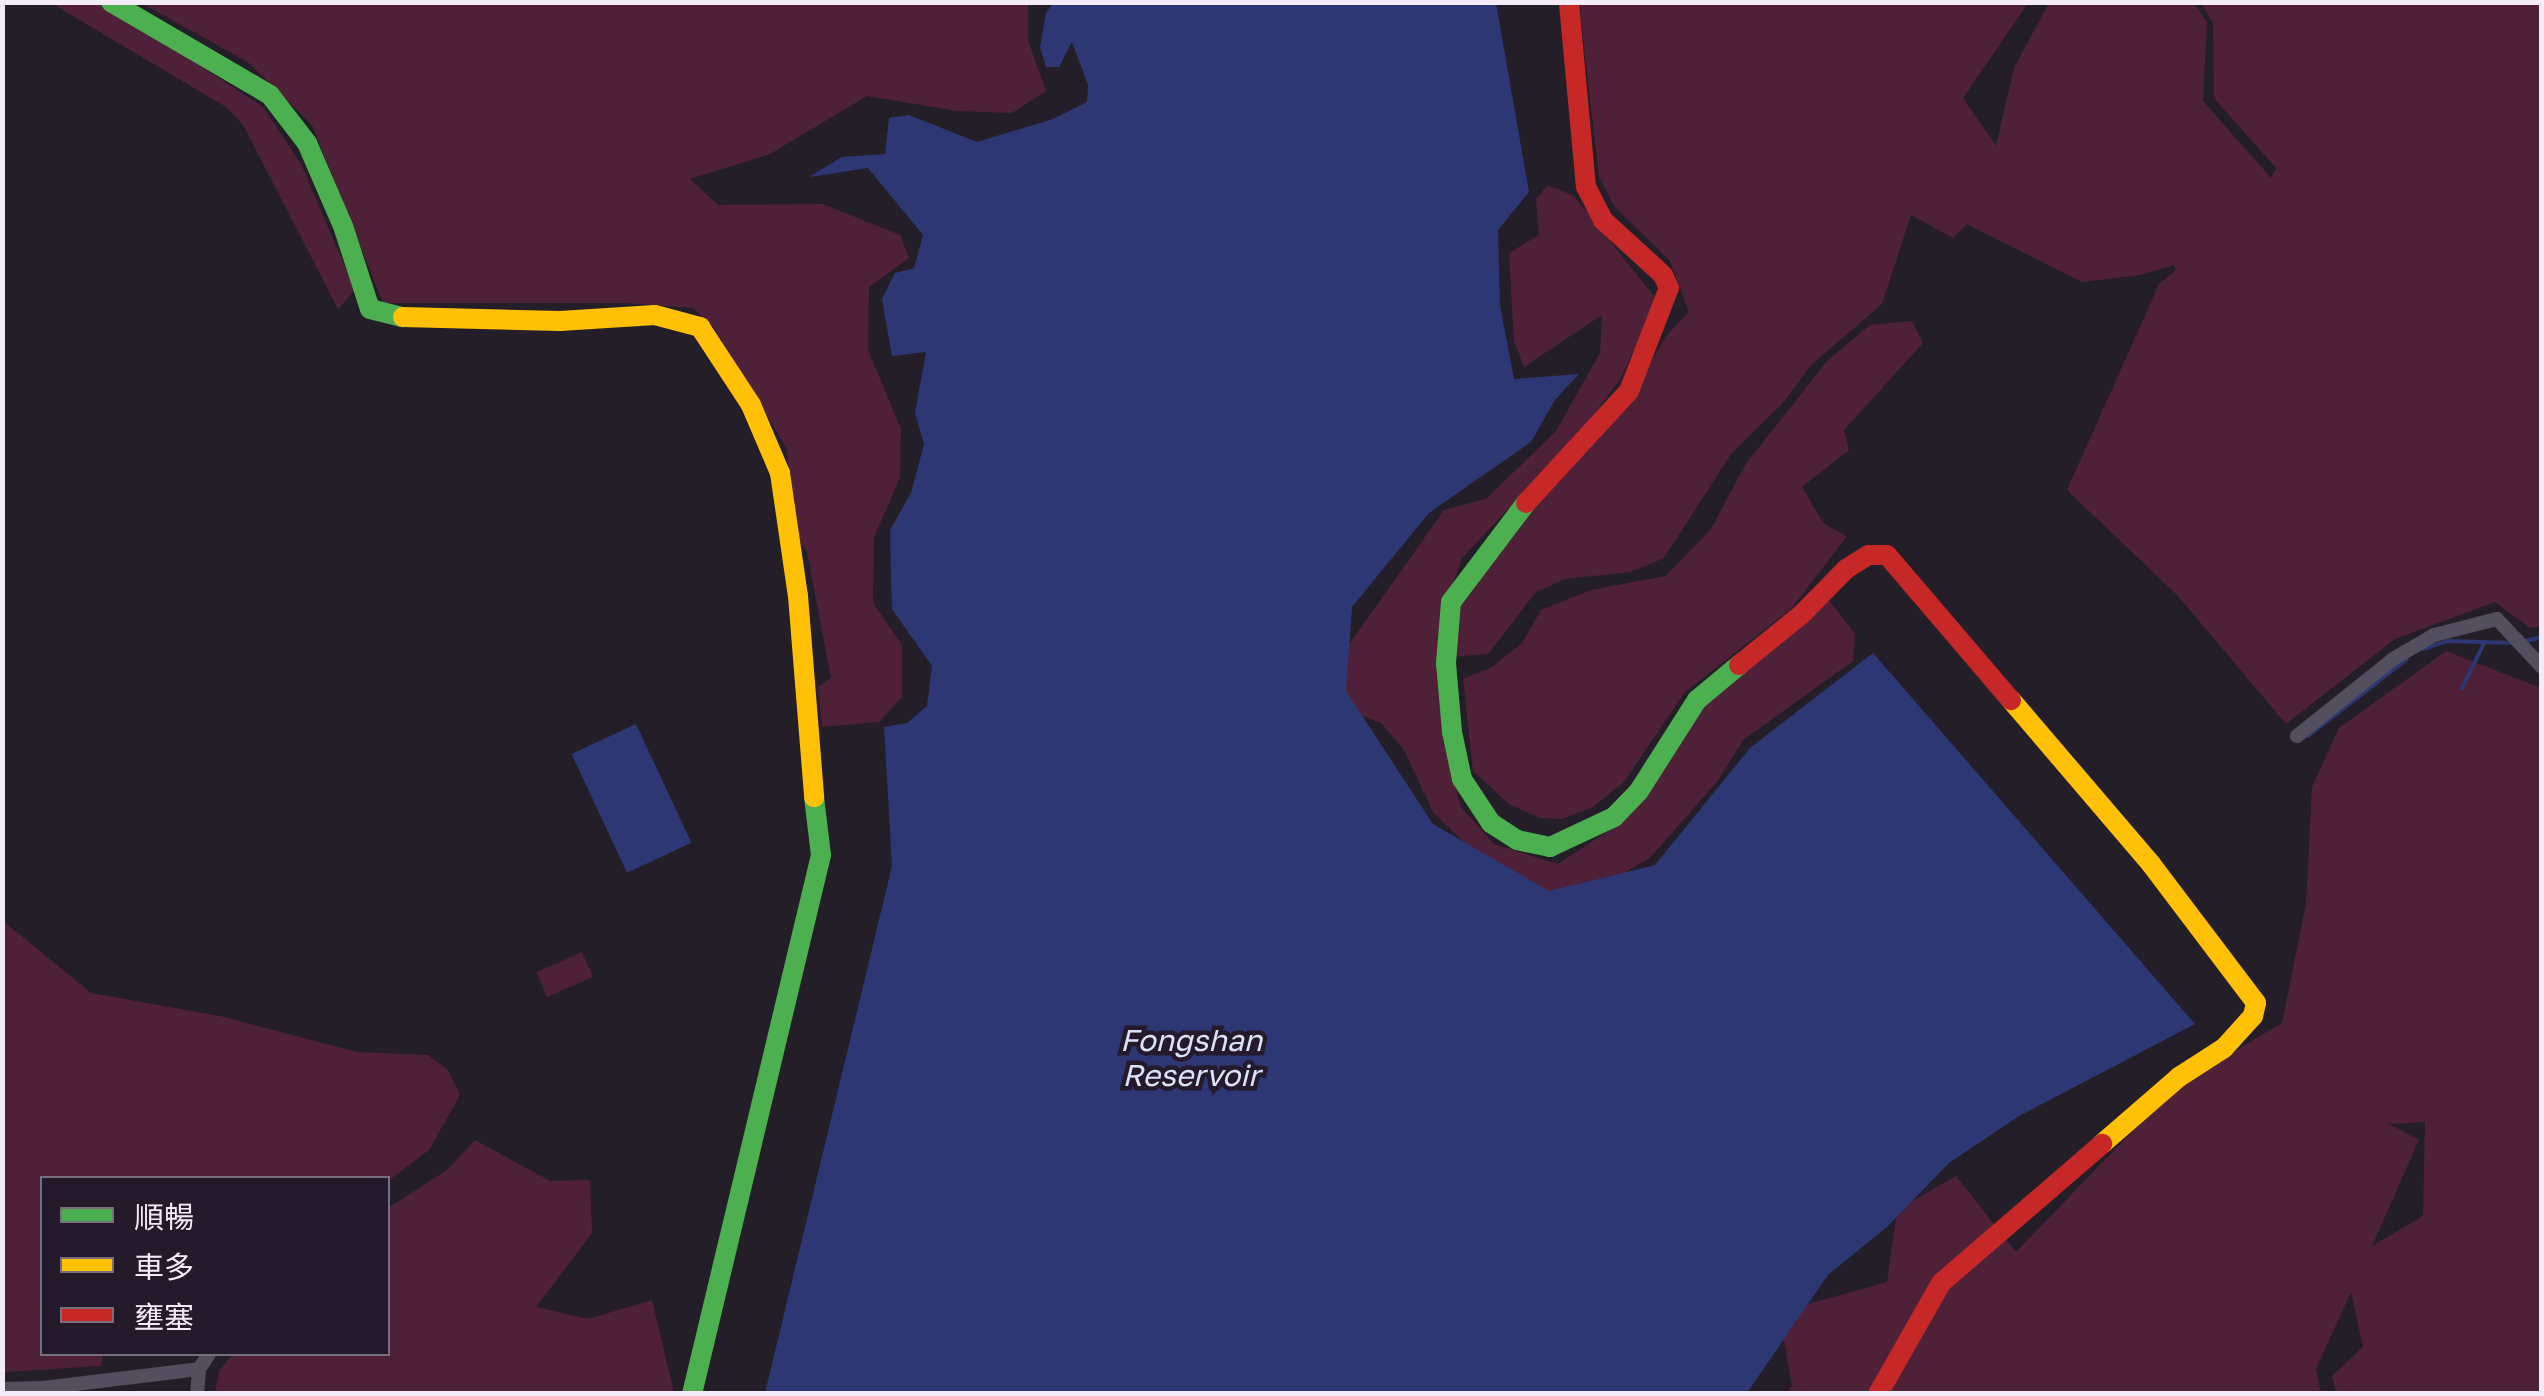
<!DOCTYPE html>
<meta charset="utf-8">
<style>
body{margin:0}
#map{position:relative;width:2544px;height:1396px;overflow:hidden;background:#241e28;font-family:"Golos Text","Noto Sans TC",sans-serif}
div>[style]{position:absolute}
.green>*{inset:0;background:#4e2138;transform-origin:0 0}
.water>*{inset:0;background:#2c3774;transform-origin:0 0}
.stream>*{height:4px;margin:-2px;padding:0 2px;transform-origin:2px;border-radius:2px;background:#2c3774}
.street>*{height:14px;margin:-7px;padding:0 7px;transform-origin:7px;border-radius:7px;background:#534f5e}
.fast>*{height:20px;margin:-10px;padding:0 10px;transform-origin:10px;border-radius:10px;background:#4caf50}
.slow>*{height:20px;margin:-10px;padding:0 10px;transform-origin:10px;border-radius:10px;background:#ffc107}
.jam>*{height:20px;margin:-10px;padding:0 10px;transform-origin:10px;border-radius:10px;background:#c62828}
span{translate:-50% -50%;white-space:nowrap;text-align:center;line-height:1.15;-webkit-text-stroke:9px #251a2c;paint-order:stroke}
.water-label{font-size:30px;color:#dce2f7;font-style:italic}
.frame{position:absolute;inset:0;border:5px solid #f3ecf8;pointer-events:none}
.legend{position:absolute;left:40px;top:1176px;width:350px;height:180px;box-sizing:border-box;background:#251a2c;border:2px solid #776e7e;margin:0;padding:12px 18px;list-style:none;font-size:30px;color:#f3ecf8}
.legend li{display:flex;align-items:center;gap:20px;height:50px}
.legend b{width:50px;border:2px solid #776e7e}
</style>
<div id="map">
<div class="green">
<i style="clip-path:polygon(51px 3px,105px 3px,263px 107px,301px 164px,355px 290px,338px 309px,243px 125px,226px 107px)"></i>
<i style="clip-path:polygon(141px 3px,1028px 3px,1028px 40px,1046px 91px,1012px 113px,957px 111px,867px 96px,770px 154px,690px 179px,718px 205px,823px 204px,900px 235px,909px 258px,869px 287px,868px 350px,901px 429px,900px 478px,874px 537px,873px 603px,902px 645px,902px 697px,879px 722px,822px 727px,818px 687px,831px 678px,807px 552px,800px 542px,786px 447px,715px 329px,693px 308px,625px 303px,383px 303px,312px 125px,248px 62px)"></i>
<i style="clip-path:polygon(1579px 3px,2028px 3px,1963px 98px,1996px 146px,2014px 68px,2049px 3px,2194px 3px,2207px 22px,2203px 101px,2271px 178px,2276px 168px,2214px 98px,2213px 23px,2201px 3px,2541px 3px,2541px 626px,2530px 628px,2495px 602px,2395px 639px,2286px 724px,2178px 596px,2067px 490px,2159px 284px,2176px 270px,2174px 265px,2140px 275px,2082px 282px,1967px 224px,1953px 238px,1911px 215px,1882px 304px,1811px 365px,1783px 403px,1731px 454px,1664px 558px,1631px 572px,1565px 579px,1536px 592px,1488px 654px,1452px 657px,1458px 606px,1498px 548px,1620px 411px,1668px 334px,1689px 312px,1670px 261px,1615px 207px,1599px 177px)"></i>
<i style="clip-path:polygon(1548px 185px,1574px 196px,1657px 300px,1621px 378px,1575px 439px,1462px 558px,1440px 621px,1443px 739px,1461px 807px,1494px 844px,1558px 864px,1623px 821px,1699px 710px,1829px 600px,1855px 634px,1853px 661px,1743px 740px,1719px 779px,1650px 858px,1576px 900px,1501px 878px,1433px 812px,1404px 750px,1381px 723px,1338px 706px,1336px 663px,1444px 510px,1486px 499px,1556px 431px,1600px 353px,1602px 315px,1524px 367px,1514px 341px,1509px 253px,1539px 235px,1536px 199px)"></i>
<i style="clip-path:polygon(1912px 321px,1923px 343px,1844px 430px,1849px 450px,1802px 487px,1824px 524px,1847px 536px,1792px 608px,1685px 692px,1624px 782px,1593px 807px,1562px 819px,1540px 818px,1509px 804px,1473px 771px,1463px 679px,1492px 667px,1522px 643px,1541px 610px,1591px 590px,1666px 576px,1711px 529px,1745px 465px,1827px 361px,1870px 325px)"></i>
<i style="clip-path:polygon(evenodd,2446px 651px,2541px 688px,2541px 1393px,2336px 1393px,2332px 1376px,2363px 1347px,2351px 1292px,2316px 1369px,2321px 1393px,1787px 1393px,1792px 1386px,1779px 1312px,1887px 1282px,1897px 1210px,1956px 1176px,2016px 1252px,2176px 1086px,2282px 1023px,2306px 904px,2312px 787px,2339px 728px,2446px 651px,2425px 1122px,2423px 1216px,2372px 1246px,2419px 1140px,2389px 1124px,2425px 1122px)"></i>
<i style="clip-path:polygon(2px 920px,91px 993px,220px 1016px,357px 1052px,428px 1055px,448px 1070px,460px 1095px,429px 1150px,388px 1181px,42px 1178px,42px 1354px,103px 1354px,101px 1366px,5px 1372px)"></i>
<i style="left:582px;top:952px;width:27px;height:50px;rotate:66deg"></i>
<i style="clip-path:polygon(475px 1140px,550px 1181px,590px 1180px,592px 1233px,536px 1307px,588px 1319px,652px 1300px,674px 1393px,215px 1393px,219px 1371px,233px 1354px,388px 1354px,388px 1208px,447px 1170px)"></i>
</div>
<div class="water">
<i style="clip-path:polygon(1053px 3px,1496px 3px,1529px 192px,1498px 230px,1500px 305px,1514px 379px,1579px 374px,1555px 400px,1531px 442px,1429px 513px,1352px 607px,1346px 691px,1433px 824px,1549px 891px,1655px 865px,1750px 748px,1873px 653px,2195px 1024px,2019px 1116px,1949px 1163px,1888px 1226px,1828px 1275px,1747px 1393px,765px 1393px,892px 866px,884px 727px,907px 723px,927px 706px,932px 666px,892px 609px,891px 577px,890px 530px,911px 493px,924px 444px,915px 413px,926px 352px,892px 356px,882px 299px,895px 273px,914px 268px,923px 235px,868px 168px,809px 177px,842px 157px,885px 154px,889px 118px,909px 115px,977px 142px,1053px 119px,1087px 102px,1088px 85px,1072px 42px,1059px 67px,1046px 67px,1040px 47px,1046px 13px)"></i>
<i style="left:636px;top:724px;width:131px;height:71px;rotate:65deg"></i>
</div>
<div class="stream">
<i style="left:2526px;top:641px;width:16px;rotate:-14deg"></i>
<i style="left:2423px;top:649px;width:26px;rotate:-18deg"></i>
<i style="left:2448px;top:641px;width:64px;rotate:1.8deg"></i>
<i style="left:2462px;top:688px;width:50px;rotate:-63.9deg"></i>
<i style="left:2308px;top:736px;width:125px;rotate:-37.9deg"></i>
</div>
<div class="street">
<i style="left:2297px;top:736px;width:123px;rotate:-38.7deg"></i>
<i style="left:2393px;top:659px;width:48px;rotate:-30.3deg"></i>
<i style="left:2434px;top:635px;width:65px;rotate:-14.3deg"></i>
<i style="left:2497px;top:619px;width:66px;rotate:46.8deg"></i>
<i style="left:199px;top:1369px;width:18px;rotate:-56deg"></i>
<i style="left:2px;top:1389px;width:41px;rotate:-1.4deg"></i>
<i style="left:43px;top:1388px;width:157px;rotate:-6.9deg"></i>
<i style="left:197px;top:1394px;width:25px;rotate:-85deg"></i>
</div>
<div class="fast">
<i style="left:111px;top:2px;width:184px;rotate:30.3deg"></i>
<i style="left:270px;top:95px;width:61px;rotate:52.4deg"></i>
<i style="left:307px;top:143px;width:90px;rotate:66.6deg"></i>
<i style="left:343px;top:226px;width:87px;rotate:72deg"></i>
<i style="left:370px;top:309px;width:34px;rotate:14deg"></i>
<i style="left:1526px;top:503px;width:124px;rotate:127.1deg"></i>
<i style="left:1451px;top:602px;width:61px;rotate:94.7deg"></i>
<i style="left:1446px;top:663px;width:69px;rotate:85deg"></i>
<i style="left:1452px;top:732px;width:48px;rotate:78deg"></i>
<i style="left:1462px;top:779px;width:53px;rotate:56.6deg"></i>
<i style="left:1491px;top:823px;width:31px;rotate:33deg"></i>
<i style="left:1517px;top:840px;width:34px;rotate:12deg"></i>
<i style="left:1550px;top:847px;width:71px;rotate:-25.1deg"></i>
<i style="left:1614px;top:817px;width:36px;rotate:-46deg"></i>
<i style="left:1639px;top:791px;width:108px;rotate:-57.5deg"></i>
<i style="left:1697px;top:700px;width:55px;rotate:-39.8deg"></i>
<i style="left:692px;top:1394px;width:554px;rotate:-76.54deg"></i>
<i style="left:821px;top:855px;width:58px;rotate:-96.9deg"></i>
</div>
<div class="slow">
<i style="left:403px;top:317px;width:157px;rotate:1.5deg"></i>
<i style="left:560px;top:321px;width:95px;rotate:-3.6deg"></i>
<i style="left:655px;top:315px;width:47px;rotate:14.9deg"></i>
<i style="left:700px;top:327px;width:93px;rotate:56.8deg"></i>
<i style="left:751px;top:405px;width:74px;rotate:66.9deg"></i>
<i style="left:780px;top:473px;width:124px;rotate:81.7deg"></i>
<i style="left:798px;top:596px;width:202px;rotate:85.4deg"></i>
<i style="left:2011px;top:700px;width:216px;rotate:49.5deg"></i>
<i style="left:2151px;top:864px;width:174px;rotate:52.9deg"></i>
<i style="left:2256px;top:1003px;width:13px;rotate:103deg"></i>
<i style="left:2253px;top:1016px;width:43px;rotate:132.2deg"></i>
<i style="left:2224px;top:1048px;width:54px;rotate:147.2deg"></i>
<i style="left:2179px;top:1077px;width:102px;rotate:139deg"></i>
</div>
<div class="jam">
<i style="left:1526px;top:503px;width:152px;rotate:-47.4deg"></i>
<i style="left:1629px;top:391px;width:110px;rotate:-68.8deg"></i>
<i style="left:1669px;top:288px;width:14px;rotate:-115deg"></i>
<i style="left:1663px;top:275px;width:81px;rotate:-137.5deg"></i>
<i style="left:1603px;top:220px;width:37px;rotate:-117deg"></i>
<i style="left:1586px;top:187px;width:186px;rotate:-95.3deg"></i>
<i style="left:1739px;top:665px;width:81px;rotate:-39deg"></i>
<i style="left:1802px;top:614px;width:63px;rotate:-45.6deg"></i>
<i style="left:1846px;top:569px;width:26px;rotate:-32deg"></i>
<i style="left:1868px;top:555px;width:19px"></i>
<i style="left:1887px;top:555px;width:191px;rotate:49.5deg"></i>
<i style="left:1878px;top:1394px;width:128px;rotate:-60.4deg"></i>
<i style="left:1941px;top:1283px;width:213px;rotate:-40.8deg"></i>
</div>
<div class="water-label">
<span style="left:1191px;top:1057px">Fongshan<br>Reservoir</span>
</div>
<div class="frame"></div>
<ul class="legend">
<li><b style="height:12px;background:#4caf50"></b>順暢</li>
<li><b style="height:12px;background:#ffc107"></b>車多</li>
<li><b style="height:12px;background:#c62828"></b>壅塞</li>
</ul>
</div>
